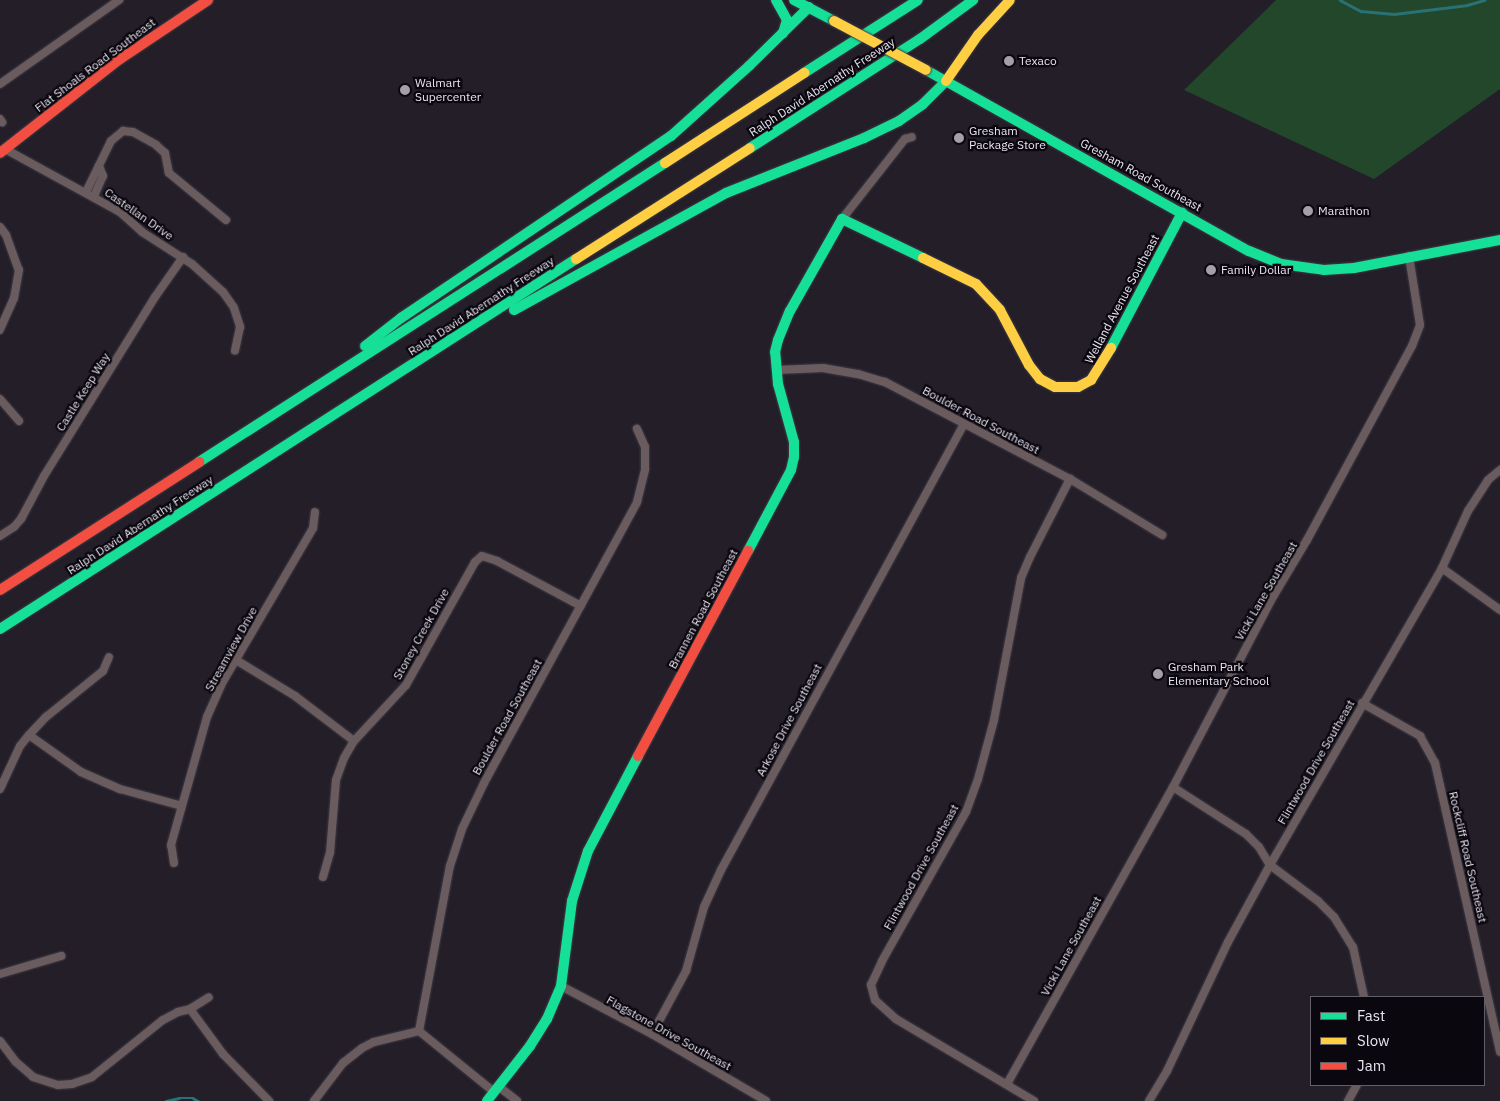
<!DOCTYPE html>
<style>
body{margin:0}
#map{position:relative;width:1500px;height:1101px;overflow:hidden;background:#231e28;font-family:"IBM Plex Sans",sans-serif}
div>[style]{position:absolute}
.green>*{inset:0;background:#23472a}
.stream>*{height:2.5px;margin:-1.25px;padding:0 1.25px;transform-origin:1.25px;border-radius:1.25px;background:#297175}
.roads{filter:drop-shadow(0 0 1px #3f3b43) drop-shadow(0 0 1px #3f3b43)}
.street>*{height:8px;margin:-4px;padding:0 4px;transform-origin:4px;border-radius:4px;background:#6a5c5e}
.fast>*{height:10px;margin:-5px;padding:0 5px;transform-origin:5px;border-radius:5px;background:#16e098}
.slow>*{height:10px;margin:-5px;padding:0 5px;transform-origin:5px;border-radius:5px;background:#ffcf43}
.jam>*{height:10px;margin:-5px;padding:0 5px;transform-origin:5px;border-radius:5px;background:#f24e42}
.bridges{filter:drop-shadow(0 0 1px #3f3b43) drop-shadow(0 0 1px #3f3b43)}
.slow-bridge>*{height:10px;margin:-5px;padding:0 5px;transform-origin:5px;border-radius:5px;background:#ffcf43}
.dots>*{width:14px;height:14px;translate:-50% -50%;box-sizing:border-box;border:2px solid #0a070e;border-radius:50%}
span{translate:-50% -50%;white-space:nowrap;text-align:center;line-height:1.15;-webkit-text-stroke:4.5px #0a070e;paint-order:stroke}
.poi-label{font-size:12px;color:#e9e4f1}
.left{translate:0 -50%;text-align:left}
.street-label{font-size:12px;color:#e9e4f1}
.legend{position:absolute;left:1310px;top:996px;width:175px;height:90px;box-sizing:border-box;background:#0a070e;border:1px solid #635f69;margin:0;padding:6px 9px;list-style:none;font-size:15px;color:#e9e4f1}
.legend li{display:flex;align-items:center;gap:10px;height:25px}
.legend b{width:25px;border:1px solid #635f69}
</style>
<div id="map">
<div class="green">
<i style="clip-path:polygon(1276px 0,1500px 0,1500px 89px,1374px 179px,1184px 90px)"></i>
</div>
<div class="stream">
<i style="left:1340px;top:0;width:24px;rotate:28deg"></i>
<i style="left:1361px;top:11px;width:33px;rotate:5deg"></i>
<i style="left:1394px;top:14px;width:74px;rotate:-7deg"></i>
<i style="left:1467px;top:5px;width:18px;rotate:-16deg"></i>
<i style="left:166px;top:1101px;width:13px;rotate:-13deg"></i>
<i style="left:179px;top:1098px;width:14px"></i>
<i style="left:193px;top:1098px;width:6px;rotate:31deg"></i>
</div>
<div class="roads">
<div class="street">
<i style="left:0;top:84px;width:146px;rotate:-35.2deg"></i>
<i style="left:0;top:119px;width:4px;rotate:56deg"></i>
<i style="left:5px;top:149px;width:131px;rotate:28.7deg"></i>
<i style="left:120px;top:212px;width:30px;rotate:42deg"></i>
<i style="left:142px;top:232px;width:59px;rotate:32.6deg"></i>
<i style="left:192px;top:264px;width:42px;rotate:42.1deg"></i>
<i style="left:223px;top:292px;width:19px;rotate:55deg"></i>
<i style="left:234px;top:308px;width:20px;rotate:72deg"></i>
<i style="left:240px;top:327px;width:24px;rotate:102deg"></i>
<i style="left:86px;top:192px;width:57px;rotate:-63.9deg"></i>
<i style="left:111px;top:141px;width:16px;rotate:-40deg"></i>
<i style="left:123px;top:131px;width:10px;rotate:6deg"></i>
<i style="left:133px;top:132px;width:26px;rotate:29deg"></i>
<i style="left:156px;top:145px;width:12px;rotate:42deg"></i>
<i style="left:165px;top:153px;width:20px;rotate:79deg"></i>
<i style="left:169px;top:173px;width:74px;rotate:39.5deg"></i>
<i style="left:94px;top:196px;width:22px;rotate:-66deg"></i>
<i style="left:103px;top:176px;width:11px;rotate:-112deg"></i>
<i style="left:842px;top:219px;width:102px;rotate:-51.8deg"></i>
<i style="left:905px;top:139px;width:7px;rotate:-16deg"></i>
<i style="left:0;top:227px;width:10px;rotate:53deg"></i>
<i style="left:6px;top:235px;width:37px;rotate:70deg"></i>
<i style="left:19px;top:270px;width:28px;rotate:100deg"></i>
<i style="left:14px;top:298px;width:35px;rotate:114deg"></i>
<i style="left:776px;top:370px;width:47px;rotate:-2.4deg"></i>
<i style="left:823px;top:368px;width:36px;rotate:10deg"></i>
<i style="left:858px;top:374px;width:28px;rotate:17deg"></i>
<i style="left:885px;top:382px;width:209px;rotate:27.7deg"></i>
<i style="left:1070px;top:479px;width:108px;rotate:31.3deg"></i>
<i style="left:0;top:399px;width:29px;rotate:49deg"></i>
<i style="left:0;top:536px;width:17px;rotate:-33deg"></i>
<i style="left:14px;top:527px;width:11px;rotate:-49deg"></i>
<i style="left:21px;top:519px;width:49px;rotate:-61.9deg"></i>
<i style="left:44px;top:476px;width:211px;rotate:-58.2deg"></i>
<i style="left:155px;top:297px;width:49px;rotate:-55deg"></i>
<i style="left:1442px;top:568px;width:72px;rotate:35.9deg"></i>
<i style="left:236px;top:660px;width:69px;rotate:31.4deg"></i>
<i style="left:295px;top:696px;width:74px;rotate:37.3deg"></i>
<i style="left:1362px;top:703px;width:67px;rotate:29.6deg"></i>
<i style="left:1420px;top:736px;width:31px;rotate:61deg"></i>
<i style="left:1435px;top:763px;width:296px;rotate:77.3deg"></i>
<i style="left:29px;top:735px;width:64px;rotate:35.4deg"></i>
<i style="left:81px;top:772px;width:43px;rotate:23.6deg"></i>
<i style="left:120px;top:789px;width:64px;rotate:15.3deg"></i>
<i style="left:1173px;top:787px;width:87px;rotate:32.8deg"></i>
<i style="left:1246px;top:834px;width:18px;rotate:45deg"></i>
<i style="left:1259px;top:847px;width:21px;rotate:59deg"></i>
<i style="left:1270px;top:865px;width:60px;rotate:36.9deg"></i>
<i style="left:1318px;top:901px;width:23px;rotate:45deg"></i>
<i style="left:1334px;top:917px;width:36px;rotate:58deg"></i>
<i style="left:1353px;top:947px;width:51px;rotate:77.6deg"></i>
<i style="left:0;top:789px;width:47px;rotate:-65.1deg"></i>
<i style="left:20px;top:746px;width:14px;rotate:-51deg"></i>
<i style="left:29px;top:735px;width:25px;rotate:-47deg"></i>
<i style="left:46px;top:717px;width:73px;rotate:-38.9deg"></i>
<i style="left:103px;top:671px;width:15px;rotate:-67deg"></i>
<i style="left:174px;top:863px;width:18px;rotate:-99deg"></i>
<i style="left:171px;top:845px;width:133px;rotate:-74.3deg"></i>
<i style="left:207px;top:717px;width:35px;rotate:-66deg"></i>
<i style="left:221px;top:685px;width:182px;rotate:-59.6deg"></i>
<i style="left:313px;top:528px;width:16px;rotate:-83deg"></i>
<i style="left:323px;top:877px;width:25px;rotate:-74deg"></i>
<i style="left:330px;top:853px;width:73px;rotate:-85.3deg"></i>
<i style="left:336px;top:780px;width:23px;rotate:-70deg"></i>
<i style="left:344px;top:758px;width:20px;rotate:-60deg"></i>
<i style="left:354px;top:741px;width:76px;rotate:-47.1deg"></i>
<i style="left:406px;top:685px;width:141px;rotate:-60.7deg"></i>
<i style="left:475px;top:562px;width:9px;rotate:-41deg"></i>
<i style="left:482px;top:556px;width:16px;rotate:18deg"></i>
<i style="left:497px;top:561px;width:95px;rotate:28.2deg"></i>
<i style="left:0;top:974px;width:64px;rotate:-16.4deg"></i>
<i style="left:561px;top:986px;width:103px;rotate:27.8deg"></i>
<i style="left:652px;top:1034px;width:132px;rotate:30.4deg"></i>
<i style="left:190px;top:1009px;width:56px;rotate:53.7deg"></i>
<i style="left:223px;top:1054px;width:66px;rotate:45.6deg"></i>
<i style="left:419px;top:1031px;width:168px;rotate:-79.4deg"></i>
<i style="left:450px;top:866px;width:39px;rotate:-72deg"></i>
<i style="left:462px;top:829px;width:51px;rotate:-64.4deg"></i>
<i style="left:484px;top:783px;width:320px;rotate:-61.4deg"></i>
<i style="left:637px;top:502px;width:34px;rotate:-76deg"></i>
<i style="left:645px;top:469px;width:22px;rotate:-90deg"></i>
<i style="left:645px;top:447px;width:20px;rotate:-114deg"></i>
<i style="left:419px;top:1031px;width:97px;rotate:39.1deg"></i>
<i style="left:652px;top:1034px;width:72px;rotate:-61.6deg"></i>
<i style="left:686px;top:971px;width:66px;rotate:-74.3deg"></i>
<i style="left:704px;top:907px;width:41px;rotate:-65.3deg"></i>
<i style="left:721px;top:870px;width:508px;rotate:-61.42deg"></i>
<i style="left:0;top:1041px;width:26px;rotate:53deg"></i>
<i style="left:16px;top:1062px;width:23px;rotate:41deg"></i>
<i style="left:33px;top:1077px;width:26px;rotate:18deg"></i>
<i style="left:58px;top:1085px;width:14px;rotate:-4deg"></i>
<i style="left:72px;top:1084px;width:21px;rotate:-19deg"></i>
<i style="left:92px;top:1077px;width:91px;rotate:-38.8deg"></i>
<i style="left:163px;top:1020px;width:17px;rotate:-28deg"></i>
<i style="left:178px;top:1012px;width:12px;rotate:-14deg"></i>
<i style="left:190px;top:1009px;width:22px;rotate:-32deg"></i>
<i style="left:1007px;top:1084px;width:340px;rotate:-60.8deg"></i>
<i style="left:1173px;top:787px;width:209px;rotate:-62.3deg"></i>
<i style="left:1270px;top:602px;width:72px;rotate:-59.2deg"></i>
<i style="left:1307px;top:540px;width:221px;rotate:-61.6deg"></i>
<i style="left:1412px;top:346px;width:22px;rotate:-69deg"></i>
<i style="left:1420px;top:325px;width:70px;rotate:-99.1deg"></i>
<i style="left:498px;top:1086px;width:24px;rotate:38deg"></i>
<i style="left:314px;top:1101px;width:48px;rotate:-52.7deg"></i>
<i style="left:343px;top:1063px;width:24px;rotate:-38deg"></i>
<i style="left:362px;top:1048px;width:13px;rotate:-27deg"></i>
<i style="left:374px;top:1042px;width:46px;rotate:-13.7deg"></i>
<i style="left:1034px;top:1101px;width:161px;rotate:-149.3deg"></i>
<i style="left:896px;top:1019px;width:28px;rotate:-138deg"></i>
<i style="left:875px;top:1000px;width:16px;rotate:-105deg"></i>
<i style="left:871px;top:985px;width:26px;rotate:-65deg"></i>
<i style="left:882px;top:961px;width:171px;rotate:-60.6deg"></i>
<i style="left:966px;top:812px;width:35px;rotate:-70deg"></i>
<i style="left:978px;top:779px;width:61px;rotate:-74.8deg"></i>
<i style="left:994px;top:720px;width:145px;rotate:-79.2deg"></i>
<i style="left:1021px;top:578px;width:23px;rotate:-67deg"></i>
<i style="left:1030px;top:557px;width:88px;rotate:-62.9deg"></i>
<i style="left:1149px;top:1101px;width:35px;rotate:-59deg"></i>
<i style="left:1167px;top:1071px;width:143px;rotate:-64.7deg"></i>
<i style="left:1228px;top:942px;width:88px;rotate:-61.4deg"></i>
<i style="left:1270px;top:865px;width:343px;rotate:-59.9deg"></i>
<i style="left:1442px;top:568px;width:63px;rotate:-65.5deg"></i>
<i style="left:1468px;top:511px;width:37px;rotate:-57deg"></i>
<i style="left:1488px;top:480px;width:16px;rotate:-40deg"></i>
<i style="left:1348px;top:1101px;width:18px;rotate:-61deg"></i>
</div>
<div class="fast">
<i style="left:776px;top:0;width:23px;rotate:61deg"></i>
<i style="left:787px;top:20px;width:14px;rotate:107deg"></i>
<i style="left:794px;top:0;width:45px;rotate:27.7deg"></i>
<i style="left:926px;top:70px;width:370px;rotate:29.3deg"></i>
<i style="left:1249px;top:251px;width:35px;rotate:22deg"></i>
<i style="left:1281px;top:264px;width:43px;rotate:7.9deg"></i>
<i style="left:1324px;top:270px;width:30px;rotate:-4deg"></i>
<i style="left:1354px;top:268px;width:149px;rotate:-10.9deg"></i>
<i style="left:804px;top:73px;width:135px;rotate:-32.6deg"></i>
<i style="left:750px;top:148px;width:202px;rotate:-32.7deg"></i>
<i style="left:920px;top:39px;width:66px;rotate:-36.3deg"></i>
<i style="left:514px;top:310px;width:242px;rotate:-28.9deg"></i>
<i style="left:726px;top:193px;width:149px;rotate:-21.7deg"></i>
<i style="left:864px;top:138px;width:39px;rotate:-26deg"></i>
<i style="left:899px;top:121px;width:29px;rotate:-35deg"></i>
<i style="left:923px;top:104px;width:33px;rotate:-45deg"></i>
<i style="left:365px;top:346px;width:46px;rotate:-37.9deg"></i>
<i style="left:401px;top:318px;width:326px;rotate:-34deg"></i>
<i style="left:671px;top:136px;width:105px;rotate:-41.9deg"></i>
<i style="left:749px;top:66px;width:84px;rotate:-44.5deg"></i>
<i style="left:1111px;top:348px;width:153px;rotate:-62.3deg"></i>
<i style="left:199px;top:462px;width:554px;rotate:-32.69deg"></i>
<i style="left:748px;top:551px;width:92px;rotate:-62deg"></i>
<i style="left:791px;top:470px;width:13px;rotate:-77deg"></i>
<i style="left:794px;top:457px;width:15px;rotate:-90deg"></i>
<i style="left:794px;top:442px;width:60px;rotate:-105.4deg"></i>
<i style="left:778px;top:384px;width:32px;rotate:-95deg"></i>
<i style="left:775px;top:352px;width:12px;rotate:-76deg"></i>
<i style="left:778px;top:340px;width:31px;rotate:-68deg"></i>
<i style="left:790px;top:311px;width:106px;rotate:-60.5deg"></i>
<i style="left:842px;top:219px;width:90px;rotate:25.7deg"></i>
<i style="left:0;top:629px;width:685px;rotate:-32.72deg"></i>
<i style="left:487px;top:1101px;width:70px;rotate:-52deg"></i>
<i style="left:530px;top:1046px;width:32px;rotate:-58deg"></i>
<i style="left:547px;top:1019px;width:36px;rotate:-67deg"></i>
<i style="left:561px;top:986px;width:86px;rotate:-82.6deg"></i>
<i style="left:572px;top:901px;width:52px;rotate:-72.3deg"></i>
<i style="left:588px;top:851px;width:107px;rotate:-62.2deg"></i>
</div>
<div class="slow">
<i style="left:946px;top:81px;width:56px;rotate:-55.2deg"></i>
<i style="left:978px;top:35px;width:47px;rotate:-47.6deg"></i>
<i style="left:665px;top:163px;width:166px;rotate:-32.9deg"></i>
<i style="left:923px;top:258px;width:59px;rotate:26.1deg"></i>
<i style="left:976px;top:284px;width:35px;rotate:47deg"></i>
<i style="left:1000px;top:310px;width:62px;rotate:62.2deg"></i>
<i style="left:1029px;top:365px;width:18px;rotate:52deg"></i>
<i style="left:1040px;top:379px;width:17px;rotate:28deg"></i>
<i style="left:1055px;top:387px;width:23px"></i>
<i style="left:1078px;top:387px;width:15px;rotate:-28deg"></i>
<i style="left:1091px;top:380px;width:38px;rotate:-58deg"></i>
<i style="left:576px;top:259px;width:206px;rotate:-32.5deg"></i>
</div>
<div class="jam">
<i style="left:0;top:153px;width:152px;rotate:-38.1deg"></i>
<i style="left:120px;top:59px;width:106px;rotate:-33.8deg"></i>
<i style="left:0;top:590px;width:237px;rotate:-32.7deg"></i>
<i style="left:638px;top:756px;width:233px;rotate:-61.8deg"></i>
</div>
</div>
<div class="bridges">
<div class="slow-bridge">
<i style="left:834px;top:21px;width:104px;rotate:28deg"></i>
</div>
</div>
<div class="dots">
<i style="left:1009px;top:61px;background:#a49fab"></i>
<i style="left:405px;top:90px;background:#a49fab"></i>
<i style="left:959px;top:138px;background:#a49fab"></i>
<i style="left:1308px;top:211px;background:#a49fab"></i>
<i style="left:1211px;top:270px;background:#a49fab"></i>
<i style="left:1158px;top:674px;background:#a49fab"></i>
</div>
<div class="poi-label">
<span class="left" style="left:1019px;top:61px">Texaco</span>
<span class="left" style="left:415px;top:90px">Walmart<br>Supercenter</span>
<span class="left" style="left:969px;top:138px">Gresham<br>Package Store</span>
<span class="left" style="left:1318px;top:211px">Marathon</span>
<span class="left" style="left:1221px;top:270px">Family Dollar</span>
<span class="left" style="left:1168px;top:674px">Gresham Park<br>Elementary School</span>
</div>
<div class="street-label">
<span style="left:95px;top:65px;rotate:-37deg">Flat Shoals Road Southeast</span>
<span style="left:822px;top:87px;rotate:-33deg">Ralph David Abernathy Freeway</span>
<span style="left:1141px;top:175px;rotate:29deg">Gresham Road Southeast</span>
<span style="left:139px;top:214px;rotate:35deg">Castellan Drive</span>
<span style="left:1122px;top:299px;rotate:-62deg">Welland Avenue Southeast</span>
<span style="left:481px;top:306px;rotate:-33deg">Ralph David Abernathy Freeway</span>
<span style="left:83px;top:392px;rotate:-58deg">Castle Keep Way</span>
<span style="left:981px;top:420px;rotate:28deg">Boulder Road Southeast</span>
<span style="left:140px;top:525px;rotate:-33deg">Ralph David Abernathy Freeway</span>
<span style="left:1266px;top:591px;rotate:-60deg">Vicki Lane Southeast</span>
<span style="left:703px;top:609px;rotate:-62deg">Brannen Road Southeast</span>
<span style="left:421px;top:634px;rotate:-61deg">Stoney Creek Drive</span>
<span style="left:231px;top:649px;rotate:-61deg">Streamview Drive</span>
<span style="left:507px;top:717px;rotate:-61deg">Boulder Road Southeast</span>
<span style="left:789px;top:720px;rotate:-62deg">Arkose Drive Southeast</span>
<span style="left:1316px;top:762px;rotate:-60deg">Flintwood Drive Southeast</span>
<span style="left:1468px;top:857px;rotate:77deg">Rockcliff Road Southeast</span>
<span style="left:921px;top:867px;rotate:-61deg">Flintwood Drive Southeast</span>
<span style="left:1071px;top:946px;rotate:-61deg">Vicki Lane Southeast</span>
<span style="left:669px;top:1033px;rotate:29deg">Flagstone Drive Southeast</span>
</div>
<ul class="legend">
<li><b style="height:6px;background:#16e098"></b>Fast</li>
<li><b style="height:6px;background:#ffcf43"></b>Slow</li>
<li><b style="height:6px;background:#f24e42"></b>Jam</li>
</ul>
</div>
